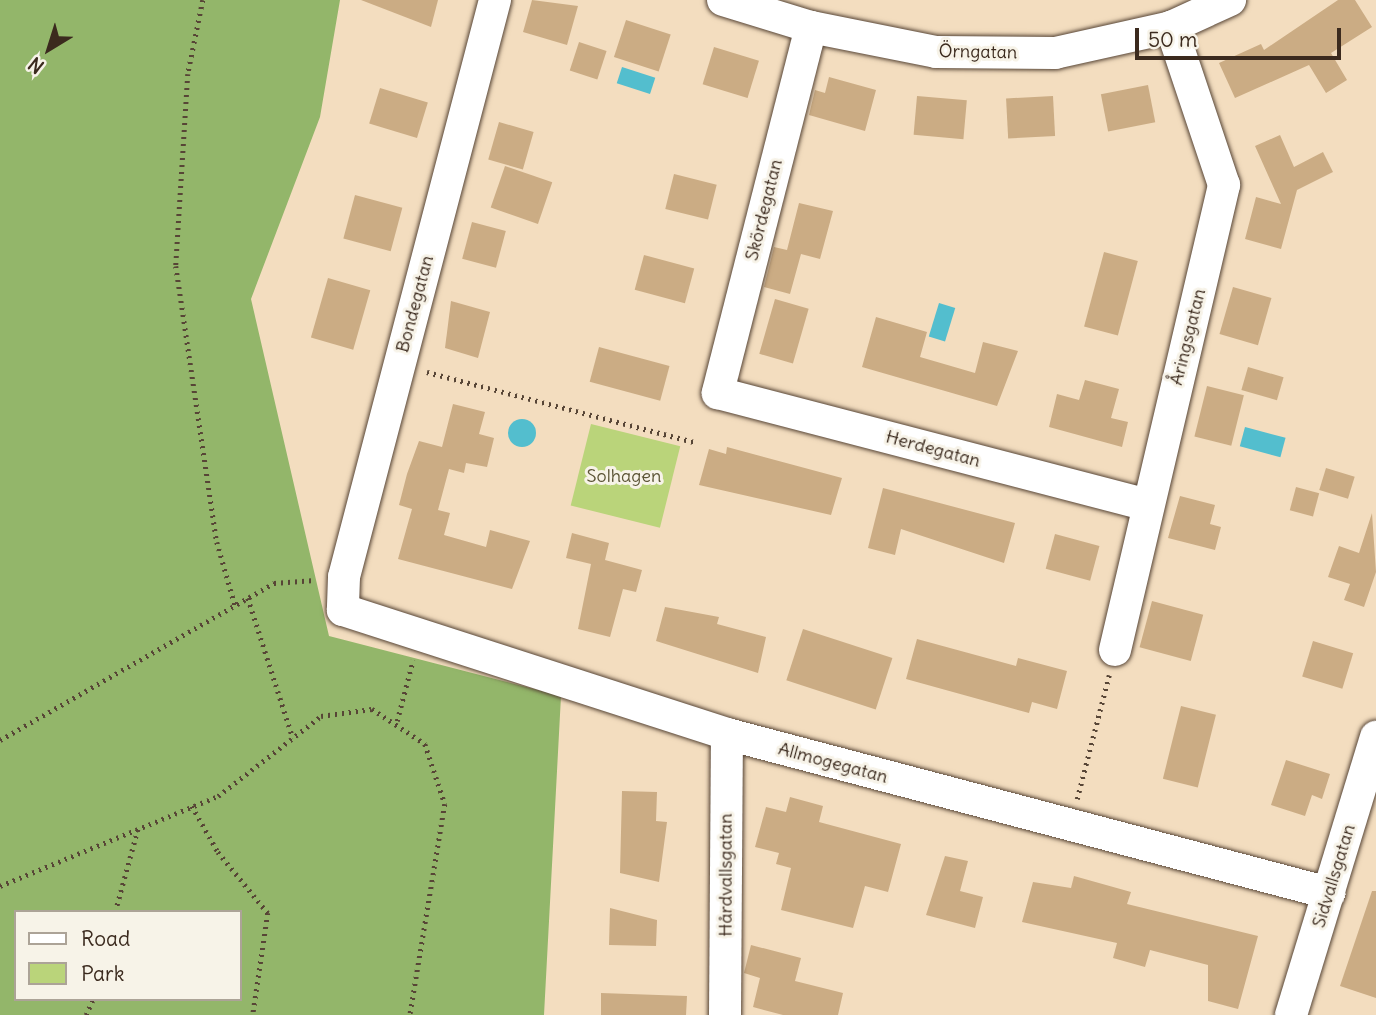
<!DOCTYPE html>
<meta charset="utf-8">
<style>
body{margin:0}
#map{position:relative;width:1376px;height:1015px;overflow:hidden;background:#f3ddbf;font-family:Delius,sans-serif}
div>[style]{position:absolute}
.green>*{inset:0;background:#bad47a;transform-origin:0 0}
.forest>*{inset:0;background:#93b66a}
.water>*{inset:0;background:#53bece;transform-origin:0 0}
.round{border-radius:50%}
.building>*{inset:0;background:#cbac84;transform-origin:0 0}
.path>*{height:4.5px;margin-top:-2.25px;transform-origin:0;background:repeating-linear-gradient(90deg,#574536 0 2px,transparent 0 7px)}
.roads{filter:drop-shadow(0 0 2px #574536) drop-shadow(0 0 2px #574536)}
.street>*{height:32px;margin:-16px;padding:0 16px;transform-origin:16px;border-radius:16px;background:#fff}
span{translate:-50% -50%;white-space:nowrap;text-align:center;line-height:1.15;-webkit-text-stroke:6px #f7f3e8;paint-order:stroke}
.street-label{font-size:18px;color:#3b2a1e}
.park-label{font-size:18px;color:#5b5435}
.legend{position:absolute;left:14px;top:910px;width:228px;height:91px;box-sizing:border-box;background:#f7f3e8;border:2px solid #aca397;margin:0;padding:9px 12px;list-style:none;font-size:21px;color:#3b2a1e}
.legend li{display:flex;align-items:center;gap:14px;height:35px}
.legend b{width:35px;border:2px solid #aca397}
.north{position:absolute;left:14px;top:14px;width:70px;height:70px;-webkit-text-stroke:5px #f7f3e8;paint-order:stroke;rotate:218deg;font-size:19px;font-weight:700;line-height:28px;text-align:center;color:#3b2a1e}
.north::after{content:'';display:block;margin:auto;width:24px;height:32px;background:#3b2a1e;clip-path:polygon(50% 0,100% 100%,50% 72%,0 100%)}
.scale{position:absolute;left:1135px;top:28px;width:206px;height:32px;box-sizing:border-box;border:4px solid #3b2a1e;border-top:0;padding-left:9px;font-size:21px;line-height:24px;white-space:nowrap;color:#3b2a1e;-webkit-text-stroke:5px #f7f3e8;paint-order:stroke}
</style>
<div id="map">
<div class="green">
<i style="left:591px;top:424px;width:92px;height:84px;rotate:14deg"></i>
</div>
<div class="forest">
<i style="clip-path:polygon(evenodd,0 0,340px 0,320px 117px,251px 299px,329px 636px,561px 696px,544px 1015px,0 1015px,0 0,16px 912px,240px 912px,240px 999px,16px 999px,16px 912px)"></i>
</div>
<div class="water">
<i style="left:622px;top:67px;width:35px;height:17px;rotate:18deg"></i>
<i style="left:939px;top:303px;width:17px;height:35px;rotate:17deg"></i>
<i class="round" style="left:508px;top:419px;width:28px;height:28px"></i>
<i style="left:1245px;top:427px;width:42px;height:20px;rotate:15deg"></i>
</div>
<div class="building">
<i style="clip-path:polygon(361px 0,438px 0,431px 27px)"></i>
<i style="clip-path:polygon(532px 0,578px 6px,567px 45px,523px 32px)"></i>
<i style="clip-path:polygon(1338px 0,1355px 0,1372px 27px,1331px 53px,1347px 80px,1326px 93px,1309px 65px,1235px 98px,1219px 63px,1261px 44px,1264px 50px)"></i>
<i style="left:626px;top:20px;width:47px;height:39px;rotate:18deg"></i>
<i style="left:579px;top:42px;width:29px;height:30px;rotate:18deg"></i>
<i style="left:714px;top:47px;width:47px;height:39px;rotate:17deg"></i>
<i style="clip-path:polygon(829px 77px,876px 90px,865px 131px,809px 115px,815px 90px,825px 93px)"></i>
<i style="left:1148px;top:85px;width:38px;height:48px;rotate:79deg"></i>
<i style="left:380px;top:88px;width:50px;height:37px;rotate:17deg"></i>
<i style="left:917px;top:96px;width:50px;height:39px;rotate:5deg"></i>
<i style="left:1053px;top:96px;width:40px;height:47px;rotate:87deg"></i>
<i style="left:499px;top:122px;width:36px;height:39px;rotate:16deg"></i>
<i style="clip-path:polygon(1280px 135px,1294px 167px,1323px 152px,1333px 172px,1297px 190px,1281px 249px,1245px 239px,1256px 197px,1281px 204px,1255px 146px)"></i>
<i style="left:505px;top:166px;width:50px;height:44px;rotate:19deg"></i>
<i style="left:674px;top:174px;width:44px;height:36px;rotate:14deg"></i>
<i style="left:355px;top:195px;width:49px;height:45px;rotate:15deg"></i>
<i style="clip-path:polygon(799px 203px,833px 211px,820px 259px,801px 254px,790px 294px,764px 287px,774px 247px,787px 250px)"></i>
<i style="left:472px;top:222px;width:35px;height:38px;rotate:15deg"></i>
<i style="left:1104px;top:252px;width:35px;height:77px;rotate:15deg"></i>
<i style="left:644px;top:255px;width:52px;height:36px;rotate:15deg"></i>
<i style="left:328px;top:278px;width:44px;height:62px;rotate:16deg"></i>
<i style="left:1233px;top:287px;width:40px;height:49px;rotate:16deg"></i>
<i style="left:775px;top:299px;width:35px;height:57px;rotate:16deg"></i>
<i style="clip-path:polygon(451px 301px,490px 312px,478px 358px,445px 348px)"></i>
<i style="clip-path:polygon(876px 317px,927px 332px,920px 357px,975px 373px,983px 342px,1018px 351px,997px 406px,862px 367px)"></i>
<i style="left:599px;top:347px;width:73px;height:36px;rotate:15deg"></i>
<i style="left:1248px;top:367px;width:37px;height:24px;rotate:16deg"></i>
<i style="clip-path:polygon(1085px 380px,1119px 389px,1111px 418px,1128px 422px,1122px 447px,1049px 427px,1057px 394px,1079px 400px)"></i>
<i style="left:1207px;top:386px;width:38px;height:52px;rotate:14deg"></i>
<i style="clip-path:polygon(453px 404px,485px 412px,479px 434px,494px 438px,487px 467px,466px 463px,464px 473px,449px 469px,438px 510px,450px 513px,444px 535px,486px 547px,490px 530px,530px 541px,512px 589px,398px 559px,412px 509px,399px 505px,407px 474px,419px 441px,442px 447px)"></i>
<i style="clip-path:polygon(727px 447px,842px 478px,831px 515px,699px 485px,709px 449px,726px 454px)"></i>
<i style="left:1326px;top:468px;width:30px;height:23px;rotate:17deg"></i>
<i style="left:1296px;top:487px;width:24px;height:24px;rotate:15deg"></i>
<i style="clip-path:polygon(883px 488px,1015px 523px,1004px 563px,901px 529px,895px 555px,868px 548px)"></i>
<i style="clip-path:polygon(1180px 496px,1215px 505px,1210px 524px,1221px 527px,1215px 550px,1168px 538px)"></i>
<i style="clip-path:polygon(1372px 513px,1376px 572px,1364px 607px,1344px 600px,1350px 584px,1328px 577px,1339px 546px,1359px 553px)"></i>
<i style="clip-path:polygon(572px 533px,609px 543px,605px 560px,642px 570px,636px 592px,623px 589px,610px 637px,578px 629px,591px 564px,566px 558px)"></i>
<i style="left:1055px;top:534px;width:46px;height:36px;rotate:15deg"></i>
<i style="left:1152px;top:601px;width:53px;height:48px;rotate:15deg"></i>
<i style="clip-path:polygon(665px 607px,719px 617px,717px 624px,766px 637px,758px 673px,656px 641px)"></i>
<i style="left:803px;top:629px;width:94px;height:54px;rotate:18deg"></i>
<i style="clip-path:polygon(917px 639px,1016px 666px,1018px 658px,1067px 671px,1057px 709px,1032px 702px,1029px 713px,906px 679px)"></i>
<i style="left:1313px;top:641px;width:42px;height:37px;rotate:17deg"></i>
<i style="left:1181px;top:706px;width:36px;height:75px;rotate:14deg"></i>
<i style="clip-path:polygon(1286px 760px,1330px 774px,1322px 799px,1312px 795px,1305px 816px,1271px 805px)"></i>
<i style="clip-path:polygon(622px 791px,657px 792px,656px 821px,667px 822px,659px 882px,620px 873px)"></i>
<i style="clip-path:polygon(790px 797px,823px 806px,819px 822px,901px 844px,888px 892px,865px 886px,853px 928px,781px 910px,791px 868px,776px 864px,779px 853px,755px 847px,766px 807px,786px 812px)"></i>
<i style="clip-path:polygon(945px 856px,968px 861px,960px 891px,983px 897px,975px 928px,926px 915px)"></i>
<i style="clip-path:polygon(1074px 876px,1131px 892px,1127px 904px,1258px 936px,1238px 1009px,1208px 1001px,1208px 965px,1150px 950px,1145px 967px,1113px 958px,1117px 943px,1022px 922px,1033px 882px,1071px 888px)"></i>
<i style="clip-path:polygon(1372px 891px,1376px 891px,1376px 998px,1340px 986px)"></i>
<i style="clip-path:polygon(610px 908px,657px 920px,656px 946px,609px 945px)"></i>
<i style="clip-path:polygon(751px 945px,801px 958px,795px 981px,843px 993px,838px 1015px,783px 1015px,753px 1007px,760px 978px,744px 973px)"></i>
<i style="clip-path:polygon(601px 993px,687px 996px,686px 1015px,601px 1015px)"></i>
</div>
<div class="path">
<i style="left:203px;top:0;width:76px;rotate:101.5deg"></i>
<i style="left:188px;top:74px;width:192px;rotate:93.6deg"></i>
<i style="left:176px;top:266px;width:279px;rotate:81.6deg"></i>
<i style="left:217px;top:542px;width:66px;rotate:74.1deg"></i>
<i style="left:427px;top:372px;width:279px;rotate:14.7deg"></i>
<i style="left:248px;top:598px;width:147px;rotate:72.2deg"></i>
<i style="left:397px;top:721px;width:63px;rotate:-75.3deg"></i>
<i style="left:0;top:740px;width:316px;rotate:-29.8deg"></i>
<i style="left:274px;top:583px;width:41px;rotate:-4.2deg"></i>
<i style="left:1077px;top:799px;width:128px;rotate:-75.5deg"></i>
<i style="left:192px;top:806px;width:53px;rotate:60.5deg"></i>
<i style="left:218px;top:852px;width:79px;rotate:50.7deg"></i>
<i style="left:268px;top:913px;width:103px;rotate:98.4deg"></i>
<i style="left:0;top:886px;width:236px;rotate:-22.4deg"></i>
<i style="left:218px;top:796px;width:130px;rotate:-37.8deg"></i>
<i style="left:321px;top:716px;width:51px;rotate:-7.8deg"></i>
<i style="left:372px;top:709px;width:64px;rotate:33.4deg"></i>
<i style="left:425px;top:744px;width:63px;rotate:71.6deg"></i>
<i style="left:445px;top:804px;width:214px;rotate:99.4deg"></i>
<i style="left:115px;top:912px;width:87px;rotate:-74.7deg"></i>
<i style="left:86px;top:1015px;width:17px;rotate:-66deg"></i>
</div>
<div class="roads">
<div class="street">
<i style="left:495px;top:0;width:596px;rotate:104.67deg"></i>
<i style="left:344px;top:577px;width:33px;rotate:92deg"></i>
<i style="left:343px;top:610px;width:404px;rotate:17.9deg"></i>
<i style="left:727px;top:734px;width:623px;rotate:14.8deg"></i>
<i style="left:723px;top:0;width:92px;rotate:17.1deg"></i>
<i style="left:811px;top:27px;width:127px;rotate:11.3deg"></i>
<i style="left:936px;top:52px;width:119px;rotate:0.5deg"></i>
<i style="left:1055px;top:53px;width:119px;rotate:-12.6deg"></i>
<i style="left:1171px;top:27px;width:65px;rotate:-24.6deg"></i>
<i style="left:811px;top:27px;width:378px;rotate:104.3deg"></i>
<i style="left:718px;top:393px;width:443px;rotate:14.6deg"></i>
<i style="left:1115px;top:650px;width:478px;rotate:-76.8deg"></i>
<i style="left:1224px;top:185px;width:167px;rotate:-108.5deg"></i>
<i style="left:725px;top:1015px;width:281px;rotate:-89.6deg"></i>
<i style="left:1291px;top:1015px;width:291px;rotate:-73deg"></i>
</div>
</div>
<div class="street-label">
<span style="left:978px;top:52px;rotate:1deg">Örngatan</span>
<span style="left:764px;top:210px;rotate:-76deg">Skördegatan</span>
<span style="left:415px;top:304px;rotate:-75deg">Bondegatan</span>
<span style="left:1188px;top:337px;rotate:-76deg">Åringsgatan</span>
<span style="left:933px;top:449px;rotate:15deg">Herdegatan</span>
<span style="left:833px;top:763px;rotate:15deg">Allmogegatan</span>
<span style="left:726px;top:875px;rotate:-90deg">Hårdvallsgatan</span>
<span style="left:1334px;top:876px;rotate:-73deg">Sidvallsgatan</span>
</div>
<div class="park-label">
<span style="left:624px;top:476px">Solhagen</span>
</div>
<ul class="legend">
<li><b style="height:9px;background:#fff"></b>Road</li>
<li><b style="height:19px;background:#bad47a"></b>Park</li>
</ul>
<div class="north">N</div>
<div class="scale">50 m</div>
</div>
